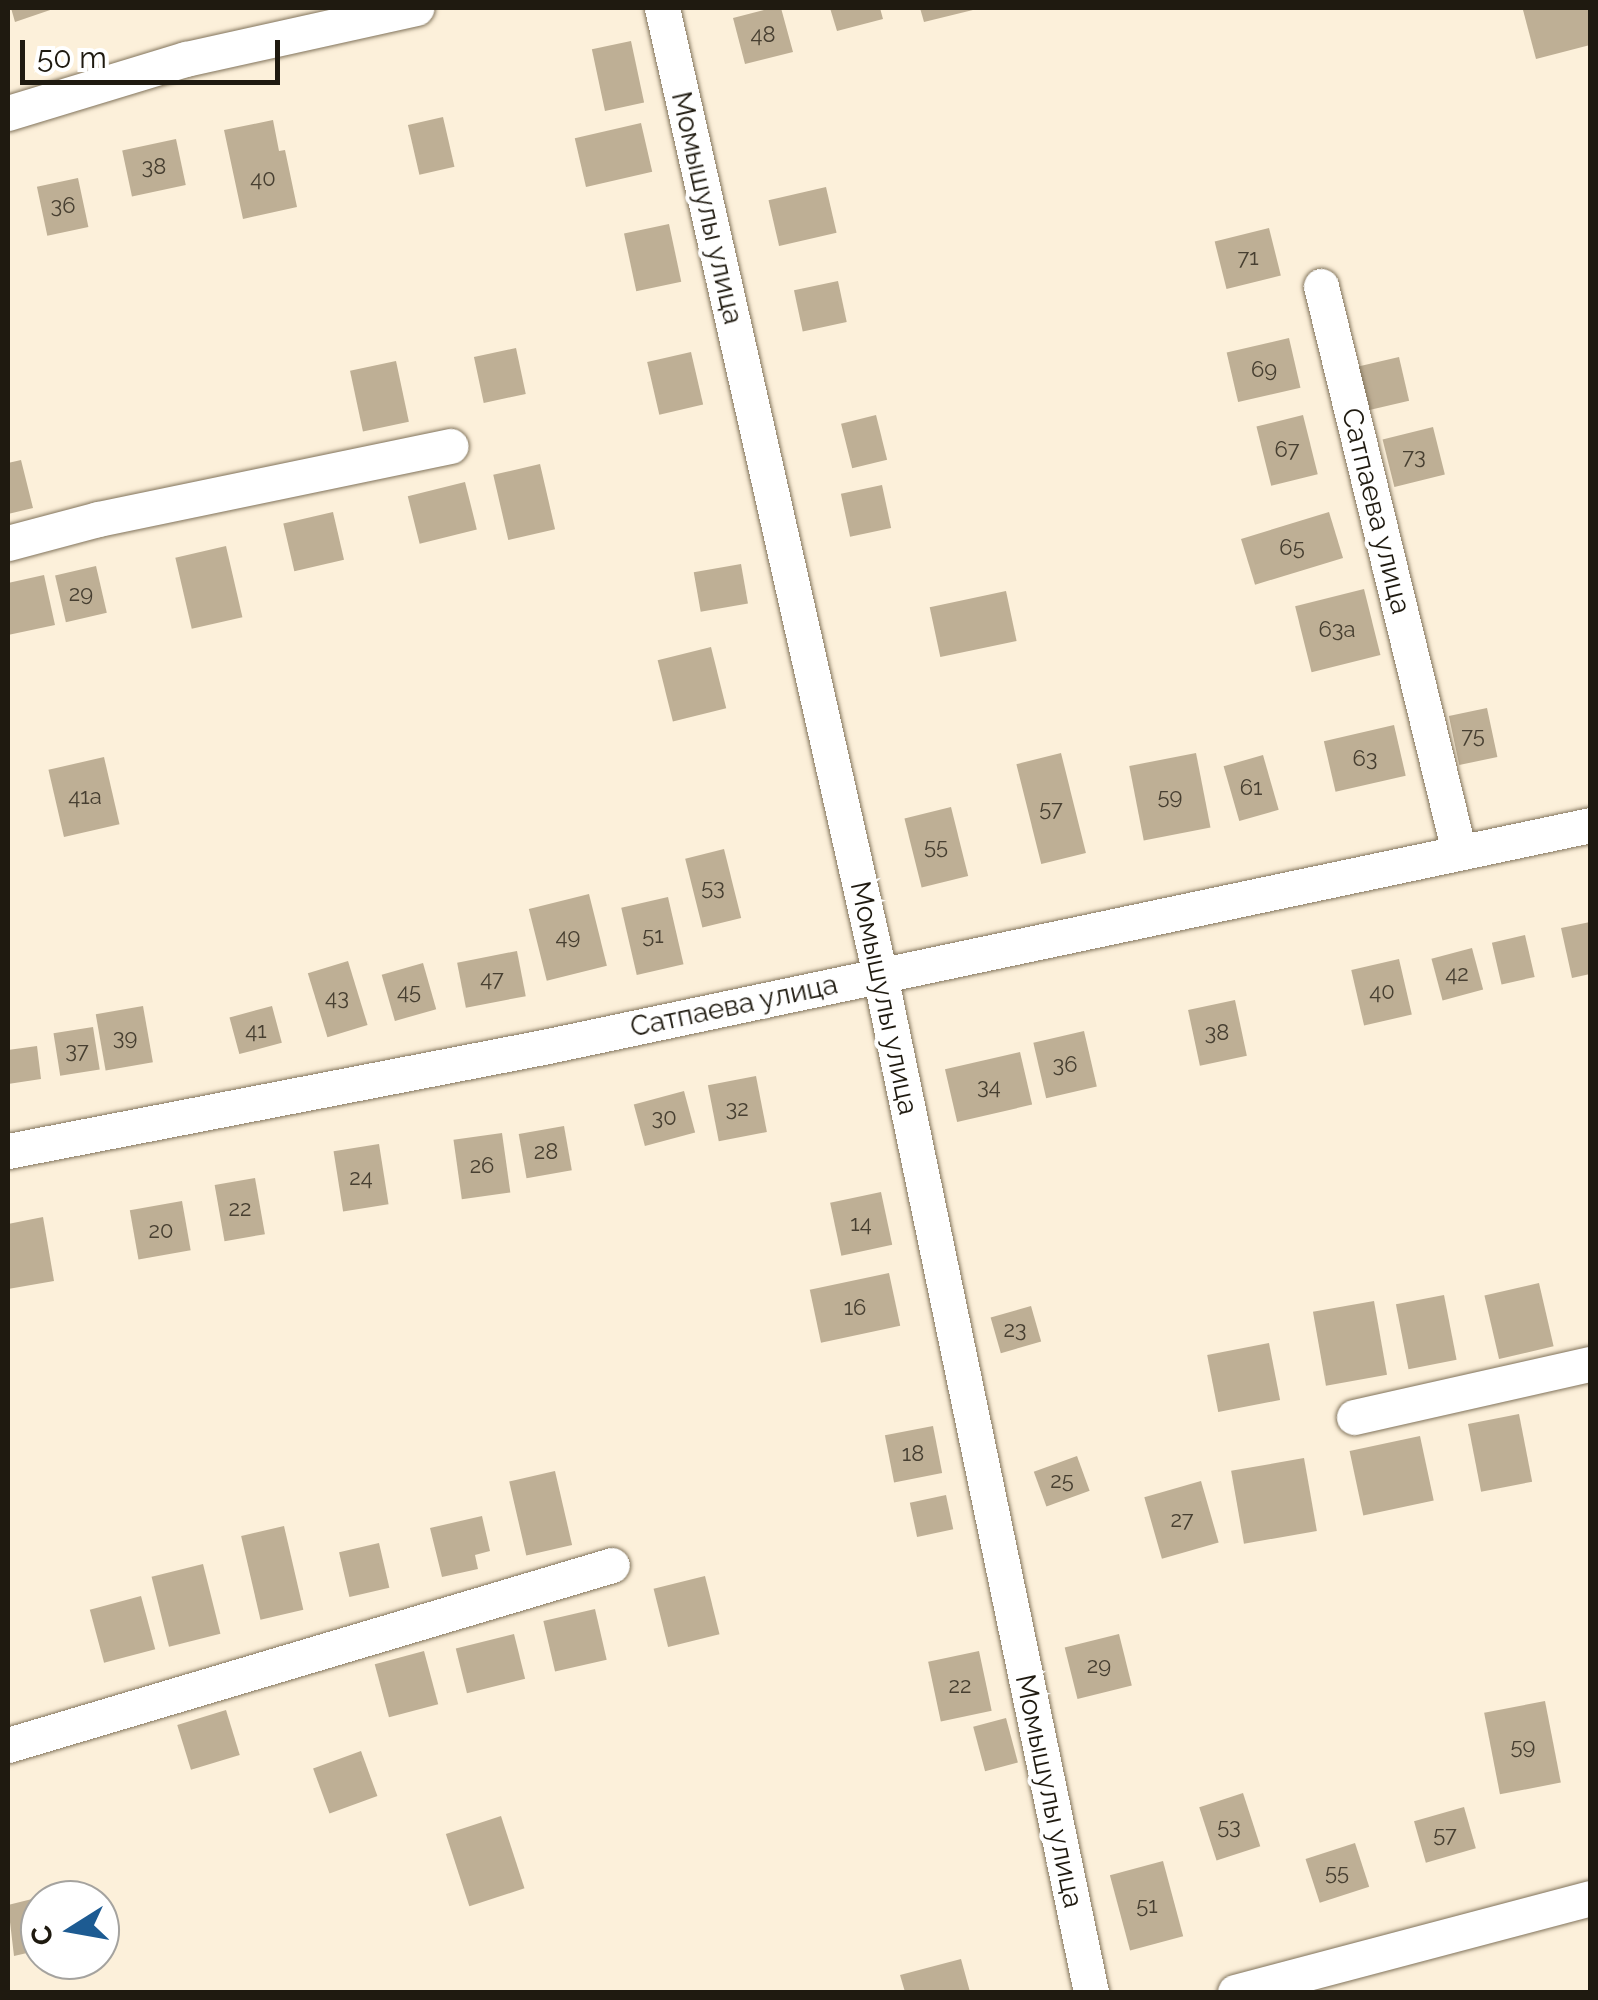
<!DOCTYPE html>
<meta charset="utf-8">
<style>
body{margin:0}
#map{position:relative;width:1598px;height:2000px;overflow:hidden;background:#fcf0da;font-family:Raleway,sans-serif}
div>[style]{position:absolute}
.building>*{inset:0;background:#beaf95;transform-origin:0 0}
.roads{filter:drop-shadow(0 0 2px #81735b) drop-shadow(0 0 2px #81735b)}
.minor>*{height:35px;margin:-17.5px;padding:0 17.5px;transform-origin:17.5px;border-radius:17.5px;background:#fff}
span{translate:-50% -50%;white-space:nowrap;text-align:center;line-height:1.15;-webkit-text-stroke:8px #fff;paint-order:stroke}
.number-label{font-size:22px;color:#473f31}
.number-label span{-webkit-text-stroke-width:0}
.street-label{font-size:28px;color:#1f1a10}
.frame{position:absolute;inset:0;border:10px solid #1f1a10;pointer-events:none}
.north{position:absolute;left:20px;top:1880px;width:100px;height:100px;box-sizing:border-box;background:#fff;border:2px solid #a5a39f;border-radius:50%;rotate:259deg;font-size:28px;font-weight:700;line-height:40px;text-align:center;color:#1f1a10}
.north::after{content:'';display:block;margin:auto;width:35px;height:45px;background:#1d5b92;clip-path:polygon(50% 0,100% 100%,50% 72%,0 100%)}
.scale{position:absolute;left:20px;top:40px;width:260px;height:45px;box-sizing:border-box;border:5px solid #1f1a10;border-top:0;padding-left:12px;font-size:30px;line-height:35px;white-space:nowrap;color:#1f1a10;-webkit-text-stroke:8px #fff;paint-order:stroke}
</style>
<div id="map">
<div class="building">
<i style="clip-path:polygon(11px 8px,56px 8px,15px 22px)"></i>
<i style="clip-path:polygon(772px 8px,781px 8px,793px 52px,745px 64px,733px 18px)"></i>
<i style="clip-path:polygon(830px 8px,880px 8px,883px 19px,837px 31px)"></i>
<i style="clip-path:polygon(920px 8px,977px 8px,977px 9px,924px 22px)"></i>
<i style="clip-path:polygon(1531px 8px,1590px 8px,1590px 45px,1536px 59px,1523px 10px)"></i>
<i style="left:631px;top:41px;width:63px;height:40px;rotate:78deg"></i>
<i style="left:443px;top:117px;width:51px;height:36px;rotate:77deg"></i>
<i style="clip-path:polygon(273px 120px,279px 151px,285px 150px,297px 207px,243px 219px,224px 130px)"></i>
<i style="left:641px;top:123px;width:50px;height:68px;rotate:77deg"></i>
<i style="left:176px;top:139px;width:47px;height:55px;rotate:78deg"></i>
<i style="left:78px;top:178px;width:50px;height:42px;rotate:78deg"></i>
<i style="left:826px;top:187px;width:47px;height:59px;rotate:77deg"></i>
<i style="left:669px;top:224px;width:59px;height:46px;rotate:78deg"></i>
<i style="left:1269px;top:228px;width:49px;height:56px;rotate:76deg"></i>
<i style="left:838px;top:281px;width:42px;height:45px;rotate:78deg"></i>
<i style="left:1289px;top:338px;width:51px;height:64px;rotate:77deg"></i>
<i style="left:516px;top:348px;width:47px;height:43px;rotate:78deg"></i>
<i style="left:691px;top:352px;width:54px;height:45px;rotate:77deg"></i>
<i style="left:1399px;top:357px;width:45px;height:44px;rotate:77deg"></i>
<i style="left:396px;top:361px;width:62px;height:47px;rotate:78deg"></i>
<i style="left:876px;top:415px;width:46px;height:36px;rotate:76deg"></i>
<i style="left:1303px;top:415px;width:61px;height:48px;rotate:76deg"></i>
<i style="left:1433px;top:427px;width:49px;height:52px;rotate:76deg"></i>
<i style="clip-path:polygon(21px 460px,33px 508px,8px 514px,8px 463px)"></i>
<i style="left:540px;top:464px;width:67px;height:48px;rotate:77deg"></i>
<i style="left:465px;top:482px;width:49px;height:59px;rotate:76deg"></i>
<i style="left:882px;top:485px;width:44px;height:42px;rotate:78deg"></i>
<i style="left:333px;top:512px;width:49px;height:51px;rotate:77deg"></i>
<i style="left:1329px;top:512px;width:48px;height:92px;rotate:73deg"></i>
<i style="left:226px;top:546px;width:73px;height:52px;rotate:77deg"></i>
<i style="left:741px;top:564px;width:40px;height:48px;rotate:80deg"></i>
<i style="left:96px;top:566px;width:48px;height:42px;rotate:77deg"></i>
<i style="clip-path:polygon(44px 575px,55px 625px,8px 635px,8px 583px)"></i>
<i style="left:1364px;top:589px;width:68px;height:71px;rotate:76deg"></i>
<i style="left:1006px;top:591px;width:51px;height:78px;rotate:78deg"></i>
<i style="left:711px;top:647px;width:63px;height:55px;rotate:76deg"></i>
<i style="left:1487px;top:708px;width:50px;height:39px;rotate:78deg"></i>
<i style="left:1394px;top:725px;width:52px;height:72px;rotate:77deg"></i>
<i style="left:1061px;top:753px;width:103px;height:46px;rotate:76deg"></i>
<i style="left:1196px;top:753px;width:76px;height:68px;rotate:79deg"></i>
<i style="left:1263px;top:755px;width:57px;height:41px;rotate:74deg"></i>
<i style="left:104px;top:757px;width:69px;height:57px;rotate:77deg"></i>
<i style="left:951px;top:807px;width:71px;height:48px;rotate:76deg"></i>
<i style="left:724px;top:849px;width:71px;height:40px;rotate:76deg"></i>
<i style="left:589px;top:894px;width:74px;height:62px;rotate:76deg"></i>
<i style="left:668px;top:897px;width:69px;height:48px;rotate:77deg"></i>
<i style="clip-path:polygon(1590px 922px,1590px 974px,1572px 978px,1561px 928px)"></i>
<i style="left:1525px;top:935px;width:43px;height:34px;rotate:77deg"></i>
<i style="left:1472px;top:948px;width:43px;height:42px;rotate:75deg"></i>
<i style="left:517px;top:951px;width:46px;height:61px;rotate:79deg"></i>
<i style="left:1399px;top:959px;width:57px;height:49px;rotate:77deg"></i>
<i style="left:348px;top:961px;width:67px;height:42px;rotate:73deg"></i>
<i style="left:423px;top:963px;width:48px;height:43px;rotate:74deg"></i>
<i style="left:1235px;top:1000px;width:57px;height:48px;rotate:78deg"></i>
<i style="left:143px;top:1006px;width:57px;height:48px;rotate:80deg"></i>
<i style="left:272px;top:1006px;width:38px;height:44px;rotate:75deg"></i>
<i style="left:93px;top:1027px;width:43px;height:40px;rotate:81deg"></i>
<i style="left:1084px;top:1031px;width:57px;height:52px;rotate:77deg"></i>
<i style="clip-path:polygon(37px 1046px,41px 1079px,8px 1084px,8px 1050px)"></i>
<i style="left:1020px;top:1052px;width:54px;height:77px;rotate:77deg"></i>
<i style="left:756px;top:1076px;width:57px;height:49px;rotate:79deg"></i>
<i style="left:684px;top:1091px;width:43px;height:52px;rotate:75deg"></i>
<i style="left:564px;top:1126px;width:45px;height:46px;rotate:80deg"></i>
<i style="left:502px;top:1133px;width:60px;height:49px;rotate:82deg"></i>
<i style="left:379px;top:1144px;width:61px;height:46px;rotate:81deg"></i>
<i style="left:255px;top:1178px;width:57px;height:41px;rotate:80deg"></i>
<i style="left:881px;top:1192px;width:54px;height:52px;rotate:78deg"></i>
<i style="left:182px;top:1201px;width:50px;height:53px;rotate:80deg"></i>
<i style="clip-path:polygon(43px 1217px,54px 1281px,8px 1289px,8px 1224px)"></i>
<i style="left:889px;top:1273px;width:54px;height:81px;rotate:78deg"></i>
<i style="left:1539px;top:1283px;width:65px;height:56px;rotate:77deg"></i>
<i style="left:1444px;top:1295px;width:66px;height:49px;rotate:79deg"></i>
<i style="left:1374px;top:1301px;width:75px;height:62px;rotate:80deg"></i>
<i style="left:1031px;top:1306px;width:37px;height:42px;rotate:74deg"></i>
<i style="left:1269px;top:1343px;width:58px;height:63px;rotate:79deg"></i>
<i style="left:1519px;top:1414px;width:69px;height:52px;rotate:79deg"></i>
<i style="left:933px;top:1426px;width:48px;height:49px;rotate:79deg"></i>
<i style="left:1420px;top:1436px;width:66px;height:72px;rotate:78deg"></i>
<i style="left:1077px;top:1456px;width:37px;height:46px;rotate:70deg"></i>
<i style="left:1304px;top:1458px;width:74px;height:74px;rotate:80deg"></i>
<i style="left:555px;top:1471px;width:76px;height:47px;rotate:77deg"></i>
<i style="left:1201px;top:1481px;width:64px;height:59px;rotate:74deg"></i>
<i style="left:946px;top:1495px;width:35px;height:37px;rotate:78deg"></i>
<i style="clip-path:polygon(482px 1516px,490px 1551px,475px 1555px,478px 1569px,442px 1577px,430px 1528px)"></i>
<i style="left:284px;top:1526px;width:86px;height:44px;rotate:77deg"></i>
<i style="left:379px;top:1543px;width:46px;height:41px;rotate:77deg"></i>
<i style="left:203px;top:1564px;width:72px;height:53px;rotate:76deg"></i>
<i style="left:705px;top:1576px;width:60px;height:53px;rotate:76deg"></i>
<i style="left:141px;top:1596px;width:55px;height:53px;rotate:75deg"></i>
<i style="left:595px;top:1609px;width:52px;height:53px;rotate:77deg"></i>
<i style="left:514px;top:1634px;width:46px;height:60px;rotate:76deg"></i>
<i style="left:1119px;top:1634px;width:53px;height:56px;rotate:76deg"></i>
<i style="left:424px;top:1651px;width:55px;height:51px;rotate:75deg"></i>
<i style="left:979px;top:1651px;width:61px;height:52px;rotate:78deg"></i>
<i style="left:1545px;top:1701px;width:83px;height:62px;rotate:79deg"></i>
<i style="left:226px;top:1710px;width:47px;height:51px;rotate:73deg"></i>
<i style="left:1006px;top:1718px;width:46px;height:34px;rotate:75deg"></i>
<i style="left:361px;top:1751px;width:48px;height:51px;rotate:70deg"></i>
<i style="left:1243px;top:1793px;width:56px;height:46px;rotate:72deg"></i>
<i style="left:1464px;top:1807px;width:43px;height:52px;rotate:74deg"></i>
<i style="left:501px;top:1816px;width:76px;height:58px;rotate:72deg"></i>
<i style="left:1355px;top:1843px;width:46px;height:52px;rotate:72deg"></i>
<i style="left:1163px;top:1861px;width:78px;height:55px;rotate:75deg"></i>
<i style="clip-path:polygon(48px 1895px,49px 1900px,40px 1900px,40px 1950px,14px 1956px,8px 1905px)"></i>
<i style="clip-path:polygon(961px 1959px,970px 1992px,905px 1992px,900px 1975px)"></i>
</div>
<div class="roads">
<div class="minor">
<i style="left:662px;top:8px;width:991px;rotate:77.3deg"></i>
<i style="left:880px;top:975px;width:1039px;rotate:78.28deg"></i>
<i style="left:8px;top:113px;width:186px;rotate:-16.9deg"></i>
<i style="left:186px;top:59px;width:236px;rotate:-12.5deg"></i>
<i style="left:1321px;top:286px;width:583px;rotate:76.3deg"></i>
<i style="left:8px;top:543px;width:93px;rotate:-14.9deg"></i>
<i style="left:98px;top:519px;width:360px;rotate:-11.7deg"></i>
<i style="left:8px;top:1151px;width:550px;rotate:-11deg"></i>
<i style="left:548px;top:1046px;width:1065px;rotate:-11.97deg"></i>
<i style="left:1354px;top:1417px;width:242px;rotate:-12.7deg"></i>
<i style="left:8px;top:1745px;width:630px;rotate:-16.59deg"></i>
<i style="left:1235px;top:1992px;width:367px;rotate:-14.8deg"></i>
</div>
</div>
<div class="number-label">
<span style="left:763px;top:35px">48</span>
<span style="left:154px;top:167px">38</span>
<span style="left:263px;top:179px">40</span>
<span style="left:63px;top:206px">36</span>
<span style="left:1248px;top:258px">71</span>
<span style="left:1264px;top:370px">69</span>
<span style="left:1287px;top:450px">67</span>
<span style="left:1414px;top:457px">73</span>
<span style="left:1292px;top:548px">65</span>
<span style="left:81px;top:594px">29</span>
<span style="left:1337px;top:630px">63а</span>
<span style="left:1473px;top:736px">75</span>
<span style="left:1365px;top:759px">63</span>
<span style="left:1251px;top:788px">61</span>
<span style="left:85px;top:797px">41а</span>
<span style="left:1170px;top:797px">59</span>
<span style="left:1051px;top:809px">57</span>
<span style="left:936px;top:847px">55</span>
<span style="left:713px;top:888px">53</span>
<span style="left:653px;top:936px">51</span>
<span style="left:568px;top:937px">49</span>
<span style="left:1457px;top:974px">42</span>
<span style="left:492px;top:979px">47</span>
<span style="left:409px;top:992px">45</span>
<span style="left:1382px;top:992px">40</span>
<span style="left:337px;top:998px">43</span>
<span style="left:256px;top:1031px">41</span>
<span style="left:1217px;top:1033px">38</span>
<span style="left:125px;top:1038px">39</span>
<span style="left:77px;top:1051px">37</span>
<span style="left:1065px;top:1065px">36</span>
<span style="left:989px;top:1087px">34</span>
<span style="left:737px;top:1109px">32</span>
<span style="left:664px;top:1118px">30</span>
<span style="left:546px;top:1152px">28</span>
<span style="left:482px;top:1166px">26</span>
<span style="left:361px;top:1178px">24</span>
<span style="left:240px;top:1209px">22</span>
<span style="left:861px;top:1224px">14</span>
<span style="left:161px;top:1231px">20</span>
<span style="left:855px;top:1308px">16</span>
<span style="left:1015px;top:1330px">23</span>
<span style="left:913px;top:1454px">18</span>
<span style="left:1062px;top:1481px">25</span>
<span style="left:1182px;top:1520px">27</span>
<span style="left:1099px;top:1666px">29</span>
<span style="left:960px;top:1686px">22</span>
<span style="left:1523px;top:1747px">59</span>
<span style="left:1229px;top:1827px">53</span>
<span style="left:1445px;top:1835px">57</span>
<span style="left:1337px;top:1873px">55</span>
<span style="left:1147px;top:1906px">51</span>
</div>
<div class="street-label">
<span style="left:707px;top:208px;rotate:77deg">Момышулы улица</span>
<span style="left:1376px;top:511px;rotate:76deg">Сатпаева улица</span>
<span style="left:884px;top:998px;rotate:78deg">Момышулы улица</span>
<span style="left:734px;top:1006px;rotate:-12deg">Сатпаева улица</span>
<span style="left:1049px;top:1791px;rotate:78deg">Момышулы улица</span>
</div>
<div class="frame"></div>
<div class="north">С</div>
<div class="scale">50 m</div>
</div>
